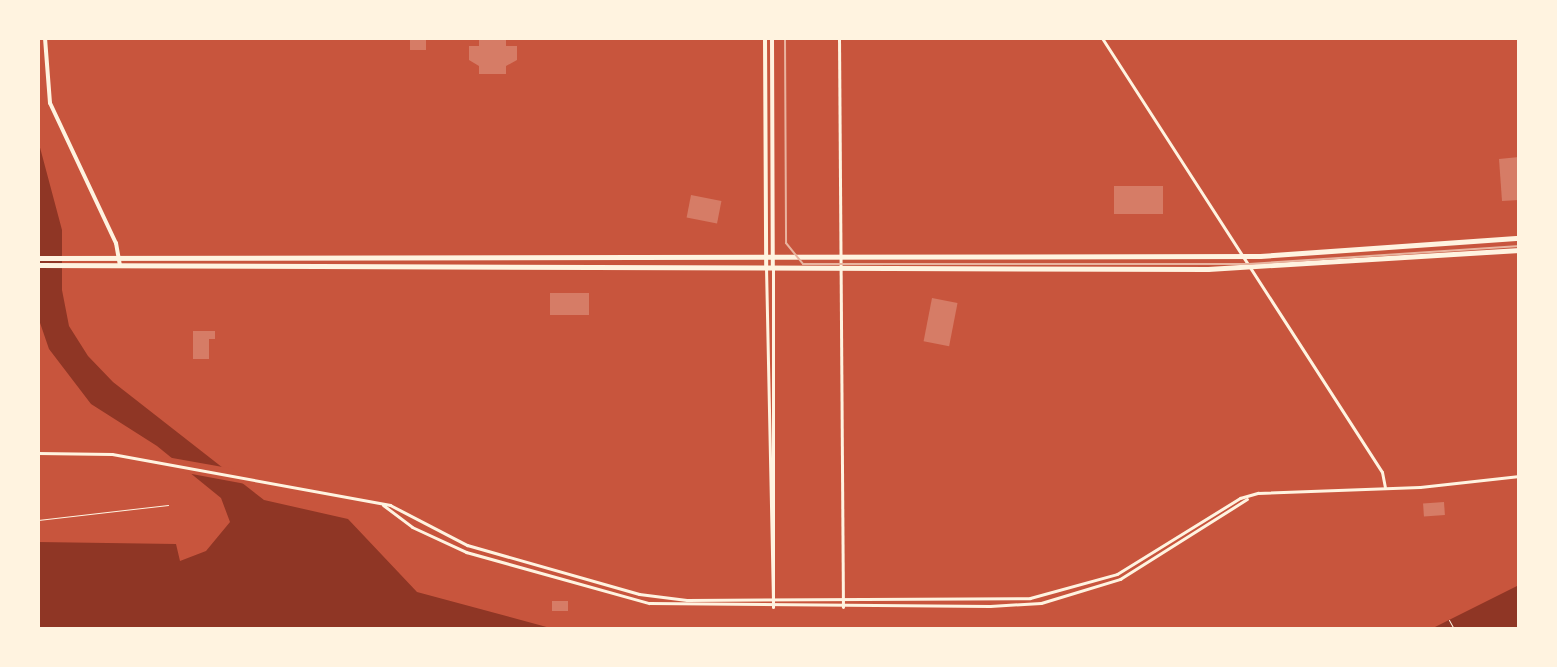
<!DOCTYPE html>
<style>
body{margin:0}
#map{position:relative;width:1557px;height:667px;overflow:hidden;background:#c8553d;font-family:Barlow,sans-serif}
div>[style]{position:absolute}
.water>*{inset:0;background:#8f3625}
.pier>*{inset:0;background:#c8553d}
.building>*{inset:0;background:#d67c66;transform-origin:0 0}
.path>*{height:1px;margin:-0.5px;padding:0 0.5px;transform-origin:0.5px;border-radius:0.5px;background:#fff3e0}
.service>*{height:1px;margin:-0.5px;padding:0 0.5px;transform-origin:0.5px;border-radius:0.5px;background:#fff3e0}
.minor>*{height:3px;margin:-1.5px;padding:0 1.5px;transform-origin:1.5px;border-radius:1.5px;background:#fff3e0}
.tertiary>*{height:4px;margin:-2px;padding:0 2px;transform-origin:2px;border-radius:2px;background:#fff3e0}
.primary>*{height:5px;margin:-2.5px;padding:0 2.5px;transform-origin:2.5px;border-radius:2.5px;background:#fff3e0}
.tram>*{height:2px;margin:-1px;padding:0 1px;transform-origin:1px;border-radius:1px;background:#e9b49f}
span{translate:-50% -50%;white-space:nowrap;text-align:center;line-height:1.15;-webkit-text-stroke:6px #fff3e0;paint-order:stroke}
.frame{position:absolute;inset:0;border:40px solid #fff3e0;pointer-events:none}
</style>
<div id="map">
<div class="water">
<i style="clip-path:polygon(38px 140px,62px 230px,62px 290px,69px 326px,88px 356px,113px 382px,264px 500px,348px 519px,417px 592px,554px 629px,38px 629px,38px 542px,176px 544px,180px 561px,206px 551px,230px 522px,221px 498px,157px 446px,91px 404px,49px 349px,38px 317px)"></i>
<i style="clip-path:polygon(1519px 585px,1519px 629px,1431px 629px)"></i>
</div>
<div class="pier">
<i style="clip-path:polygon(161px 456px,234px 469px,251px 485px,181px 472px)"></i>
</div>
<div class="building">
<i style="left:410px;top:38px;width:16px;height:12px"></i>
<i style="clip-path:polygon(479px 38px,506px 38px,506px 46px,517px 46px,517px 60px,506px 66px,506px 74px,479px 74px,479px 66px,469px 60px,469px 46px,479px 46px)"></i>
<i style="clip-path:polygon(1519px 157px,1519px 200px,1502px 201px,1499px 159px)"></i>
<i style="left:1114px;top:186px;width:49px;height:28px"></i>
<i style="left:691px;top:195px;width:31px;height:23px;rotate:11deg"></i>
<i style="left:550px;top:293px;width:39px;height:22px"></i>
<i style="left:932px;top:298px;width:26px;height:44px;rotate:11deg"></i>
<i style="clip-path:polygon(193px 331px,215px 331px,215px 339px,209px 339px,209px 359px,193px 359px)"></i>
<i style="left:1444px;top:502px;width:13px;height:21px;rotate:86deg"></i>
<i style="left:552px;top:601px;width:16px;height:10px"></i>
</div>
<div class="path">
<i style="left:1449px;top:620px;width:10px;rotate:61deg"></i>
</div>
<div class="service">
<i style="left:38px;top:520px;width:131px;rotate:-6.6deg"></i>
</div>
<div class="minor">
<i style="left:839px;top:38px;width:569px;rotate:89.6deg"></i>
<i style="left:1102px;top:38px;width:516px;rotate:57.17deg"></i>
<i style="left:1382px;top:472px;width:15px;rotate:79deg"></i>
<i style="left:766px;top:267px;width:339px;rotate:88.8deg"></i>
<i style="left:773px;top:268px;width:339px;rotate:90deg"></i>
<i style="left:38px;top:453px;width:74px;rotate:0.8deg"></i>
<i style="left:112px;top:454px;width:283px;rotate:10.4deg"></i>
<i style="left:390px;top:505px;width:87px;rotate:27.5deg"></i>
<i style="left:467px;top:545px;width:179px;rotate:15.9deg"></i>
<i style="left:639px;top:594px;width:48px;rotate:7.1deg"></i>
<i style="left:687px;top:600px;width:343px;rotate:-0.3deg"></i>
<i style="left:1030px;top:598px;width:90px;rotate:-15.4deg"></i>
<i style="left:1117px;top:574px;width:145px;rotate:-31.7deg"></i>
<i style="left:1240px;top:498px;width:19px;rotate:-16deg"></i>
<i style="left:1258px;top:493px;width:162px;rotate:-2.1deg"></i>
<i style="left:1420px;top:487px;width:100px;rotate:-6.3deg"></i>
<i style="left:383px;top:505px;width:36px;rotate:37deg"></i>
<i style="left:412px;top:527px;width:60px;rotate:24.8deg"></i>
<i style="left:466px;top:552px;width:190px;rotate:15.6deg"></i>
<i style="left:649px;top:603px;width:341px;rotate:0.5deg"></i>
<i style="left:990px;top:606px;width:51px;rotate:-3.4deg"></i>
<i style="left:1041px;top:603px;width:83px;rotate:-16.9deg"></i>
<i style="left:1120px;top:579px;width:150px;rotate:-32.2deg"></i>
</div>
<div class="tertiary">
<i style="left:45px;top:38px;width:65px;rotate:85.6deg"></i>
<i style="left:50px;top:103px;width:155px;rotate:64.8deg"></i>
<i style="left:116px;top:243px;width:22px;rotate:80deg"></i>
<i style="left:765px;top:38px;width:229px;rotate:89.7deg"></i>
<i style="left:772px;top:38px;width:230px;rotate:89.8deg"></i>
</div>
<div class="primary">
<i style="left:38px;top:258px;width:1222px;rotate:-0.09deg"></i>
<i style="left:1260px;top:256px;width:260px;rotate:-4deg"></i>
<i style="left:38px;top:265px;width:1170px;rotate:0.2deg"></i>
<i style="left:1208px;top:269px;width:312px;rotate:-3.5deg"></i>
</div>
<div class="tram">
<i style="left:785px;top:38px;width:205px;rotate:89.7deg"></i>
<i style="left:786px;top:243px;width:27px;rotate:51deg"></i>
<i style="left:803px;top:264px;width:446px"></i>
<i style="left:1249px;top:264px;width:271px;rotate:-3.8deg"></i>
</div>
<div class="frame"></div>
</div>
